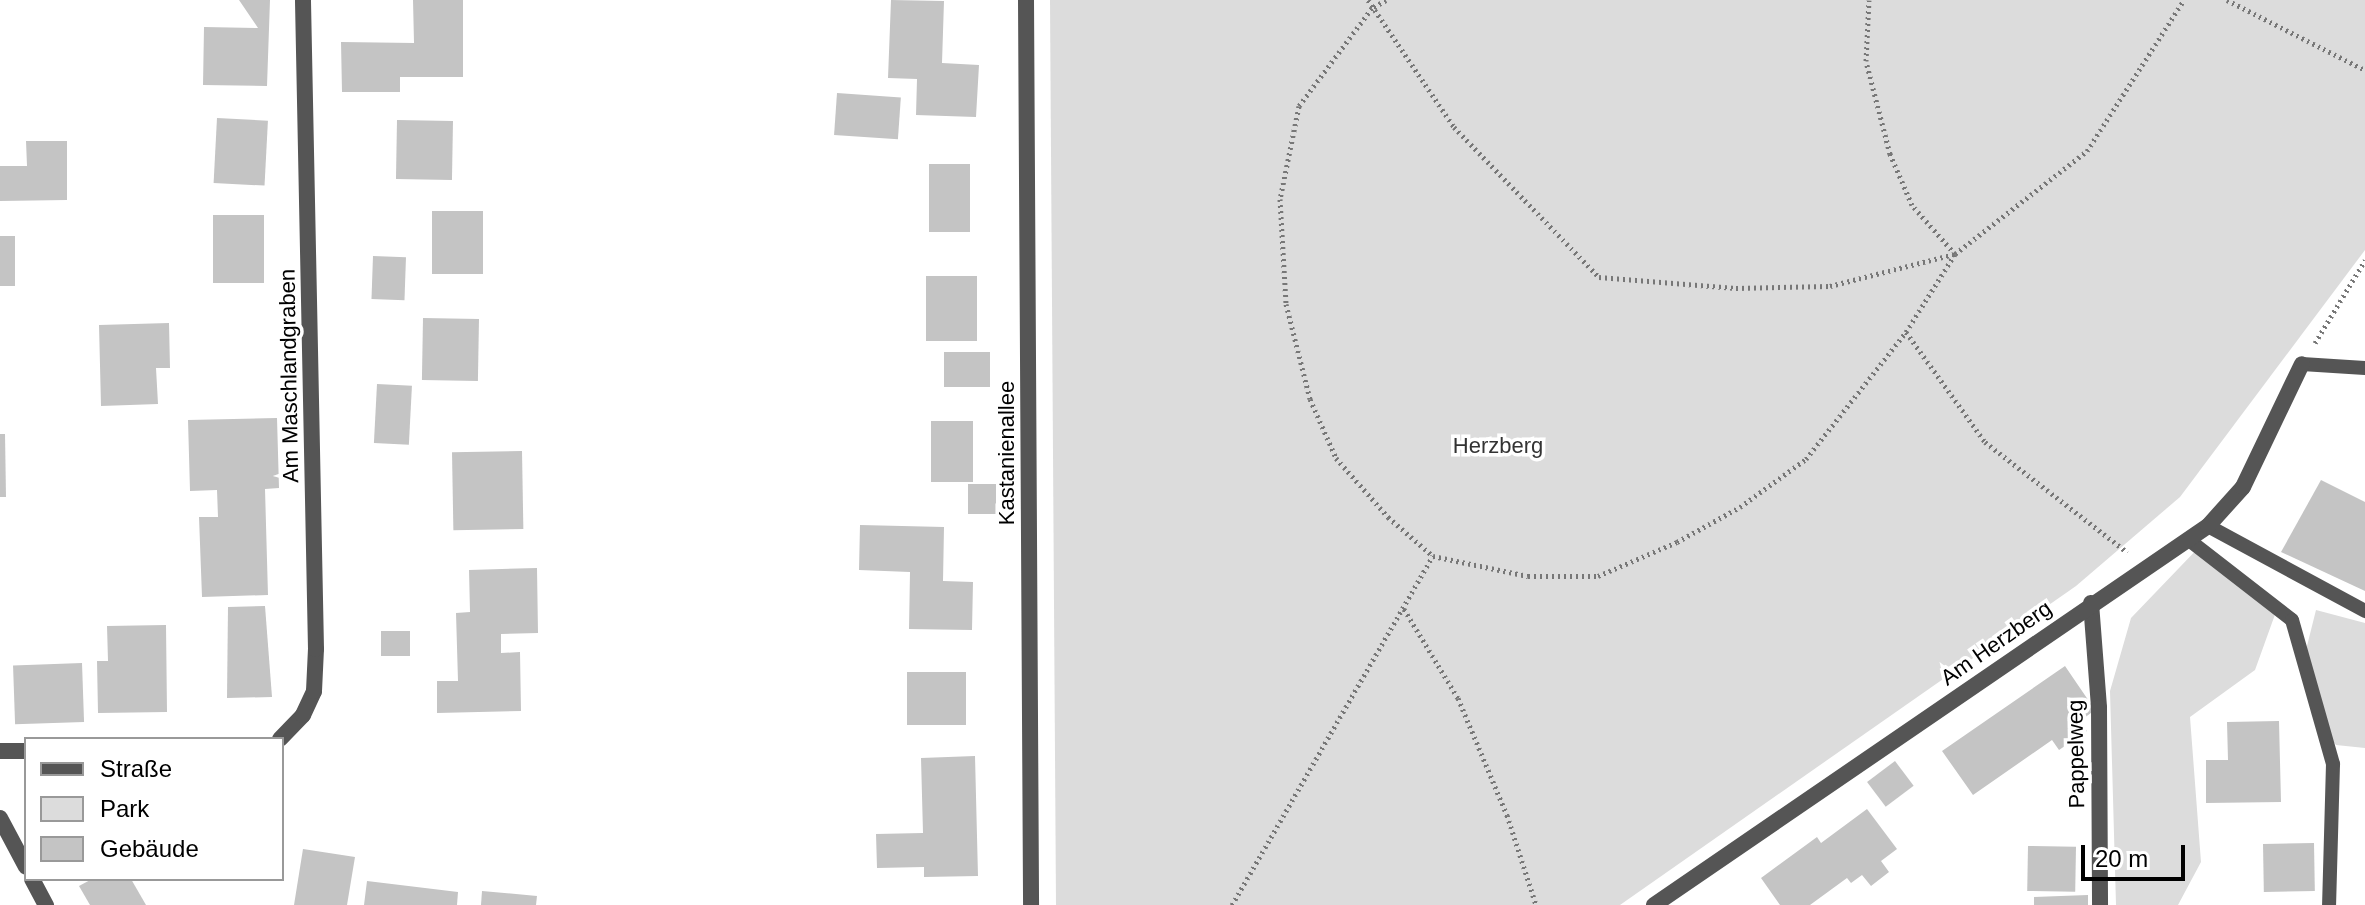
<!DOCTYPE html>
<meta charset="utf-8">
<style>
body{margin:0}
#map{position:relative;width:2365px;height:905px;overflow:hidden;background:#fff;font-family:Helvetica,sans-serif}
div>[style]{position:absolute}
.green>*{inset:0;background:#dcdcdc}
.building>*{inset:0;background:#c4c4c4;transform-origin:0 0}
.path>*{height:5px;margin-top:-2.5px;transform-origin:0;background:repeating-linear-gradient(90deg,#777 0 2px,transparent 0 6px)}
.lane>*{height:14px;margin:-7px;padding:0 7px;transform-origin:7px;border-radius:7px;background:#555}
.street>*{height:16px;margin:-8px;padding:0 8px;transform-origin:8px;border-radius:8px;background:#555}
span{translate:-50% -50%;white-space:nowrap;text-align:center;line-height:1.15;-webkit-text-stroke:7px #fff;paint-order:stroke}
.street-label{font-size:22px;color:#000}
.park-label{font-size:22px;color:#333}
.legend{position:absolute;left:24px;top:737px;width:260px;height:144px;box-sizing:border-box;background:#fff;border:2px solid #999;margin:0;padding:10px 14px;list-style:none;font-size:24px;color:#000}
.legend li{display:flex;align-items:center;gap:16px;height:40px}
.legend b{width:40px;border:2px solid #999}
.scale{position:absolute;left:2081px;top:845px;width:104px;height:36px;box-sizing:border-box;border:4px solid #000;border-top:0;padding-left:10px;font-size:24px;line-height:28px;white-space:nowrap;color:#000;-webkit-text-stroke:6px #fff;paint-order:stroke}
</style>
<div id="map">
<div class="green">
<i style="clip-path:polygon(1050px 0,2365px 0,2365px 250px,2180px 497px,2076px 586px,1620px 905px,1056px 905px)"></i>
<i style="clip-path:polygon(2203px 543px,2277px 609px,2255px 670px,2190px 717px,2201px 862px,2178px 905px,2116px 905px,2110px 691px,2131px 618px)"></i>
<i style="clip-path:polygon(2316px 610px,2365px 623px,2365px 748px,2336px 745px,2312px 716px,2303px 662px)"></i>
</div>
<div class="building">
<i style="clip-path:polygon(239px 0,270px 0,267px 86px,203px 85px,204px 27px,258px 28px)"></i>
<i style="clip-path:polygon(413px 0,463px 0,463px 77px,400px 77px,400px 92px,342px 92px,341px 42px,414px 43px)"></i>
<i style="clip-path:polygon(891px 0,944px 1px,942px 63px,979px 65px,976px 117px,916px 115px,917px 79px,888px 78px)"></i>
<i style="left:837px;top:93px;width:64px;height:42px;rotate:4deg"></i>
<i style="left:217px;top:118px;width:51px;height:65px;rotate:3deg"></i>
<i style="left:397px;top:120px;width:56px;height:59px;rotate:1deg"></i>
<i style="clip-path:polygon(26px 141px,67px 141px,67px 200px,0 201px,0 166px,27px 166px)"></i>
<i style="left:929px;top:164px;width:41px;height:68px"></i>
<i style="left:483px;top:211px;width:63px;height:51px;rotate:90deg"></i>
<i style="left:213px;top:215px;width:51px;height:68px"></i>
<i style="left:0;top:236px;width:15px;height:50px"></i>
<i style="left:373px;top:256px;width:33px;height:43px;rotate:2deg"></i>
<i style="left:926px;top:276px;width:51px;height:65px"></i>
<i style="left:423px;top:318px;width:56px;height:62px;rotate:1deg"></i>
<i style="clip-path:polygon(169px 323px,170px 368px,156px 368px,158px 404px,101px 406px,99px 325px)"></i>
<i style="left:944px;top:352px;width:46px;height:35px"></i>
<i style="left:377px;top:384px;width:35px;height:59px;rotate:3deg"></i>
<i style="clip-path:polygon(277px 418px,279px 488px,265px 489px,268px 595px,202px 597px,199px 517px,218px 517px,217px 490px,190px 491px,188px 420px)"></i>
<i style="left:931px;top:421px;width:42px;height:61px"></i>
<i style="clip-path:polygon(0 434px,5px 434px,6px 497px,0 497px)"></i>
<i style="left:522px;top:451px;width:78px;height:70px;rotate:89deg"></i>
<i style="clip-path:polygon(2321px 480px,2365px 502px,2365px 591px,2281px 552px)"></i>
<i style="left:968px;top:484px;width:28px;height:30px"></i>
<i style="clip-path:polygon(860px 525px,944px 527px,943px 581px,973px 582px,972px 630px,909px 629px,910px 572px,859px 570px)"></i>
<i style="clip-path:polygon(537px 568px,538px 633px,501px 634px,501px 653px,520px 652px,521px 711px,437px 713px,437px 681px,458px 681px,456px 613px,470px 612px,469px 570px)"></i>
<i style="clip-path:polygon(265px 606px,272px 697px,227px 698px,228px 607px)"></i>
<i style="clip-path:polygon(166px 625px,167px 712px,98px 713px,97px 661px,108px 661px,107px 626px)"></i>
<i style="left:381px;top:631px;width:29px;height:25px"></i>
<i style="left:82px;top:663px;width:59px;height:69px;rotate:88deg"></i>
<i style="clip-path:polygon(2065px 666px,2095px 710px,2080px 721px,2087px 731px,2059px 750px,2052px 740px,1973px 795px,1942px 751px)"></i>
<i style="left:907px;top:672px;width:59px;height:53px"></i>
<i style="clip-path:polygon(2279px 721px,2281px 802px,2206px 803px,2206px 760px,2228px 760px,2227px 722px)"></i>
<i style="clip-path:polygon(975px 756px,978px 876px,924px 877px,924px 867px,877px 868px,876px 834px,923px 833px,921px 758px)"></i>
<i style="left:1895px;top:761px;width:31px;height:35px;rotate:53deg"></i>
<i style="clip-path:polygon(1867px 809px,1897px 849px,1881px 861px,1889px 872px,1871px 886px,1862px 875px,1851px 883px,1847px 878px,1810px 905px,1780px 905px,1761px 878px,1817px 837px,1821px 843px)"></i>
<i style="left:2314px;top:843px;width:48px;height:51px;rotate:89deg"></i>
<i style="left:2028px;top:846px;width:48px;height:45px;rotate:1deg"></i>
<i style="clip-path:polygon(303px 849px,355px 857px,347px 905px,294px 905px)"></i>
<i style="clip-path:polygon(92px 879px,131px 879px,146px 905px,90px 905px,79px 886px)"></i>
<i style="clip-path:polygon(367px 881px,458px 892px,457px 905px,364px 905px)"></i>
<i style="clip-path:polygon(482px 891px,537px 896px,536px 905px,481px 905px)"></i>
<i style="clip-path:polygon(2088px 895px,2088px 905px,2034px 905px,2034px 897px)"></i>
</div>
<div class="path">
<i style="left:1368px;top:0;width:153px;rotate:55.9deg"></i>
<i style="left:1454px;top:127px;width:209px;rotate:46deg"></i>
<i style="left:1599px;top:277px;width:137px;rotate:4.6deg"></i>
<i style="left:1736px;top:288px;width:94px;rotate:-1.2deg"></i>
<i style="left:1830px;top:286px;width:129px;rotate:-14.4deg"></i>
<i style="left:1955px;top:254px;width:65px;rotate:-131.3deg"></i>
<i style="left:1912px;top:205px;width:56px;rotate:-113.3deg"></i>
<i style="left:1890px;top:154px;width:96px;rotate:-104.5deg"></i>
<i style="left:1866px;top:61px;width:61px;rotate:-87.2deg"></i>
<i style="left:1386px;top:0;width:16px;rotate:150deg"></i>
<i style="left:1372px;top:8px;width:122px;rotate:126.7deg"></i>
<i style="left:1299px;top:106px;width:95px;rotate:101.5deg"></i>
<i style="left:1280px;top:199px;width:105px;rotate:86.7deg"></i>
<i style="left:1286px;top:304px;width:98px;rotate:75.8deg"></i>
<i style="left:1310px;top:399px;width:64px;rotate:66.2deg"></i>
<i style="left:1336px;top:458px;width:79px;rotate:48.6deg"></i>
<i style="left:1388px;top:517px;width:60px;rotate:40.9deg"></i>
<i style="left:1433px;top:556px;width:97px;rotate:11.9deg"></i>
<i style="left:1528px;top:576px;width:70px"></i>
<i style="left:1598px;top:576px;width:86px;rotate:-23.3deg"></i>
<i style="left:1677px;top:542px;width:72px;rotate:-29.1deg"></i>
<i style="left:1740px;top:507px;width:82px;rotate:-36deg"></i>
<i style="left:1806px;top:459px;width:162px;rotate:-51.8deg"></i>
<i style="left:1906px;top:332px;width:92px;rotate:-57.9deg"></i>
<i style="left:1955px;top:254px;width:167px;rotate:-38deg"></i>
<i style="left:2087px;top:151px;width:179px;rotate:-57.3deg"></i>
<i style="left:2227px;top:0;width:155px;rotate:26.9deg"></i>
<i style="left:1906px;top:332px;width:135px;rotate:54.3deg"></i>
<i style="left:1985px;top:442px;width:180px;rotate:37.8deg"></i>
<i style="left:2315px;top:343px;width:97px;rotate:-58.9deg"></i>
<i style="left:1404px;top:609px;width:104px;rotate:58.8deg"></i>
<i style="left:1458px;top:698px;width:127px;rotate:67.3deg"></i>
<i style="left:1507px;top:815px;width:95px;rotate:72.1deg"></i>
<i style="left:1232px;top:905px;width:403px;rotate:-60.1deg"></i>
</div>
<div class="lane">
<i style="left:2302px;top:364px;width:63px;rotate:3.6deg"></i>
<i style="left:2208px;top:526px;width:179px;rotate:28.4deg"></i>
<i style="left:2189px;top:540px;width:130px;rotate:37.8deg"></i>
<i style="left:2292px;top:620px;width:150px;rotate:74.1deg"></i>
<i style="left:2333px;top:764px;width:141px;rotate:91.6deg"></i>
</div>
<div class="street">
<i style="left:1026px;top:0;width:905px;rotate:89.68deg"></i>
<i style="left:2091px;top:603px;width:105px;rotate:85.6deg"></i>
<i style="left:2099px;top:708px;width:197px;rotate:89.7deg"></i>
<i style="left:280px;top:739px;width:33px;rotate:-46deg"></i>
<i style="left:303px;top:715px;width:26px;rotate:-65deg"></i>
<i style="left:314px;top:691px;width:42px;rotate:-87.3deg"></i>
<i style="left:316px;top:649px;width:649px;rotate:-91.15deg"></i>
<i style="left:0;top:751px;width:26px"></i>
<i style="left:0;top:818px;width:55px;rotate:62deg"></i>
<i style="left:32px;top:879px;width:30px;rotate:62deg"></i>
<i style="left:1654px;top:905px;width:671px;rotate:-34.38deg"></i>
<i style="left:2208px;top:526px;width:52px;rotate:-48.1deg"></i>
<i style="left:2243px;top:487px;width:136px;rotate:-64.4deg"></i>
</div>
<div class="street-label">
<span style="left:289px;top:376px;rotate:-91deg">Am Maschlandgraben</span>
<span style="left:1007px;top:453px;rotate:-90deg">Kastanienallee</span>
<span style="left:1996px;top:643px;rotate:-35deg">Am Herzberg</span>
<span style="left:2076px;top:754px;rotate:-91deg">Pappelweg</span>
</div>
<div class="park-label">
<span style="left:1498px;top:446px">Herzberg</span>
</div>
<ul class="legend">
<li><b style="height:10px;background:#555"></b>Straße</li>
<li><b style="height:22px;background:#dcdcdc"></b>Park</li>
<li><b style="height:22px;background:#c4c4c4"></b>Gebäude</li>
</ul>
<div class="scale">20 m</div>
</div>
